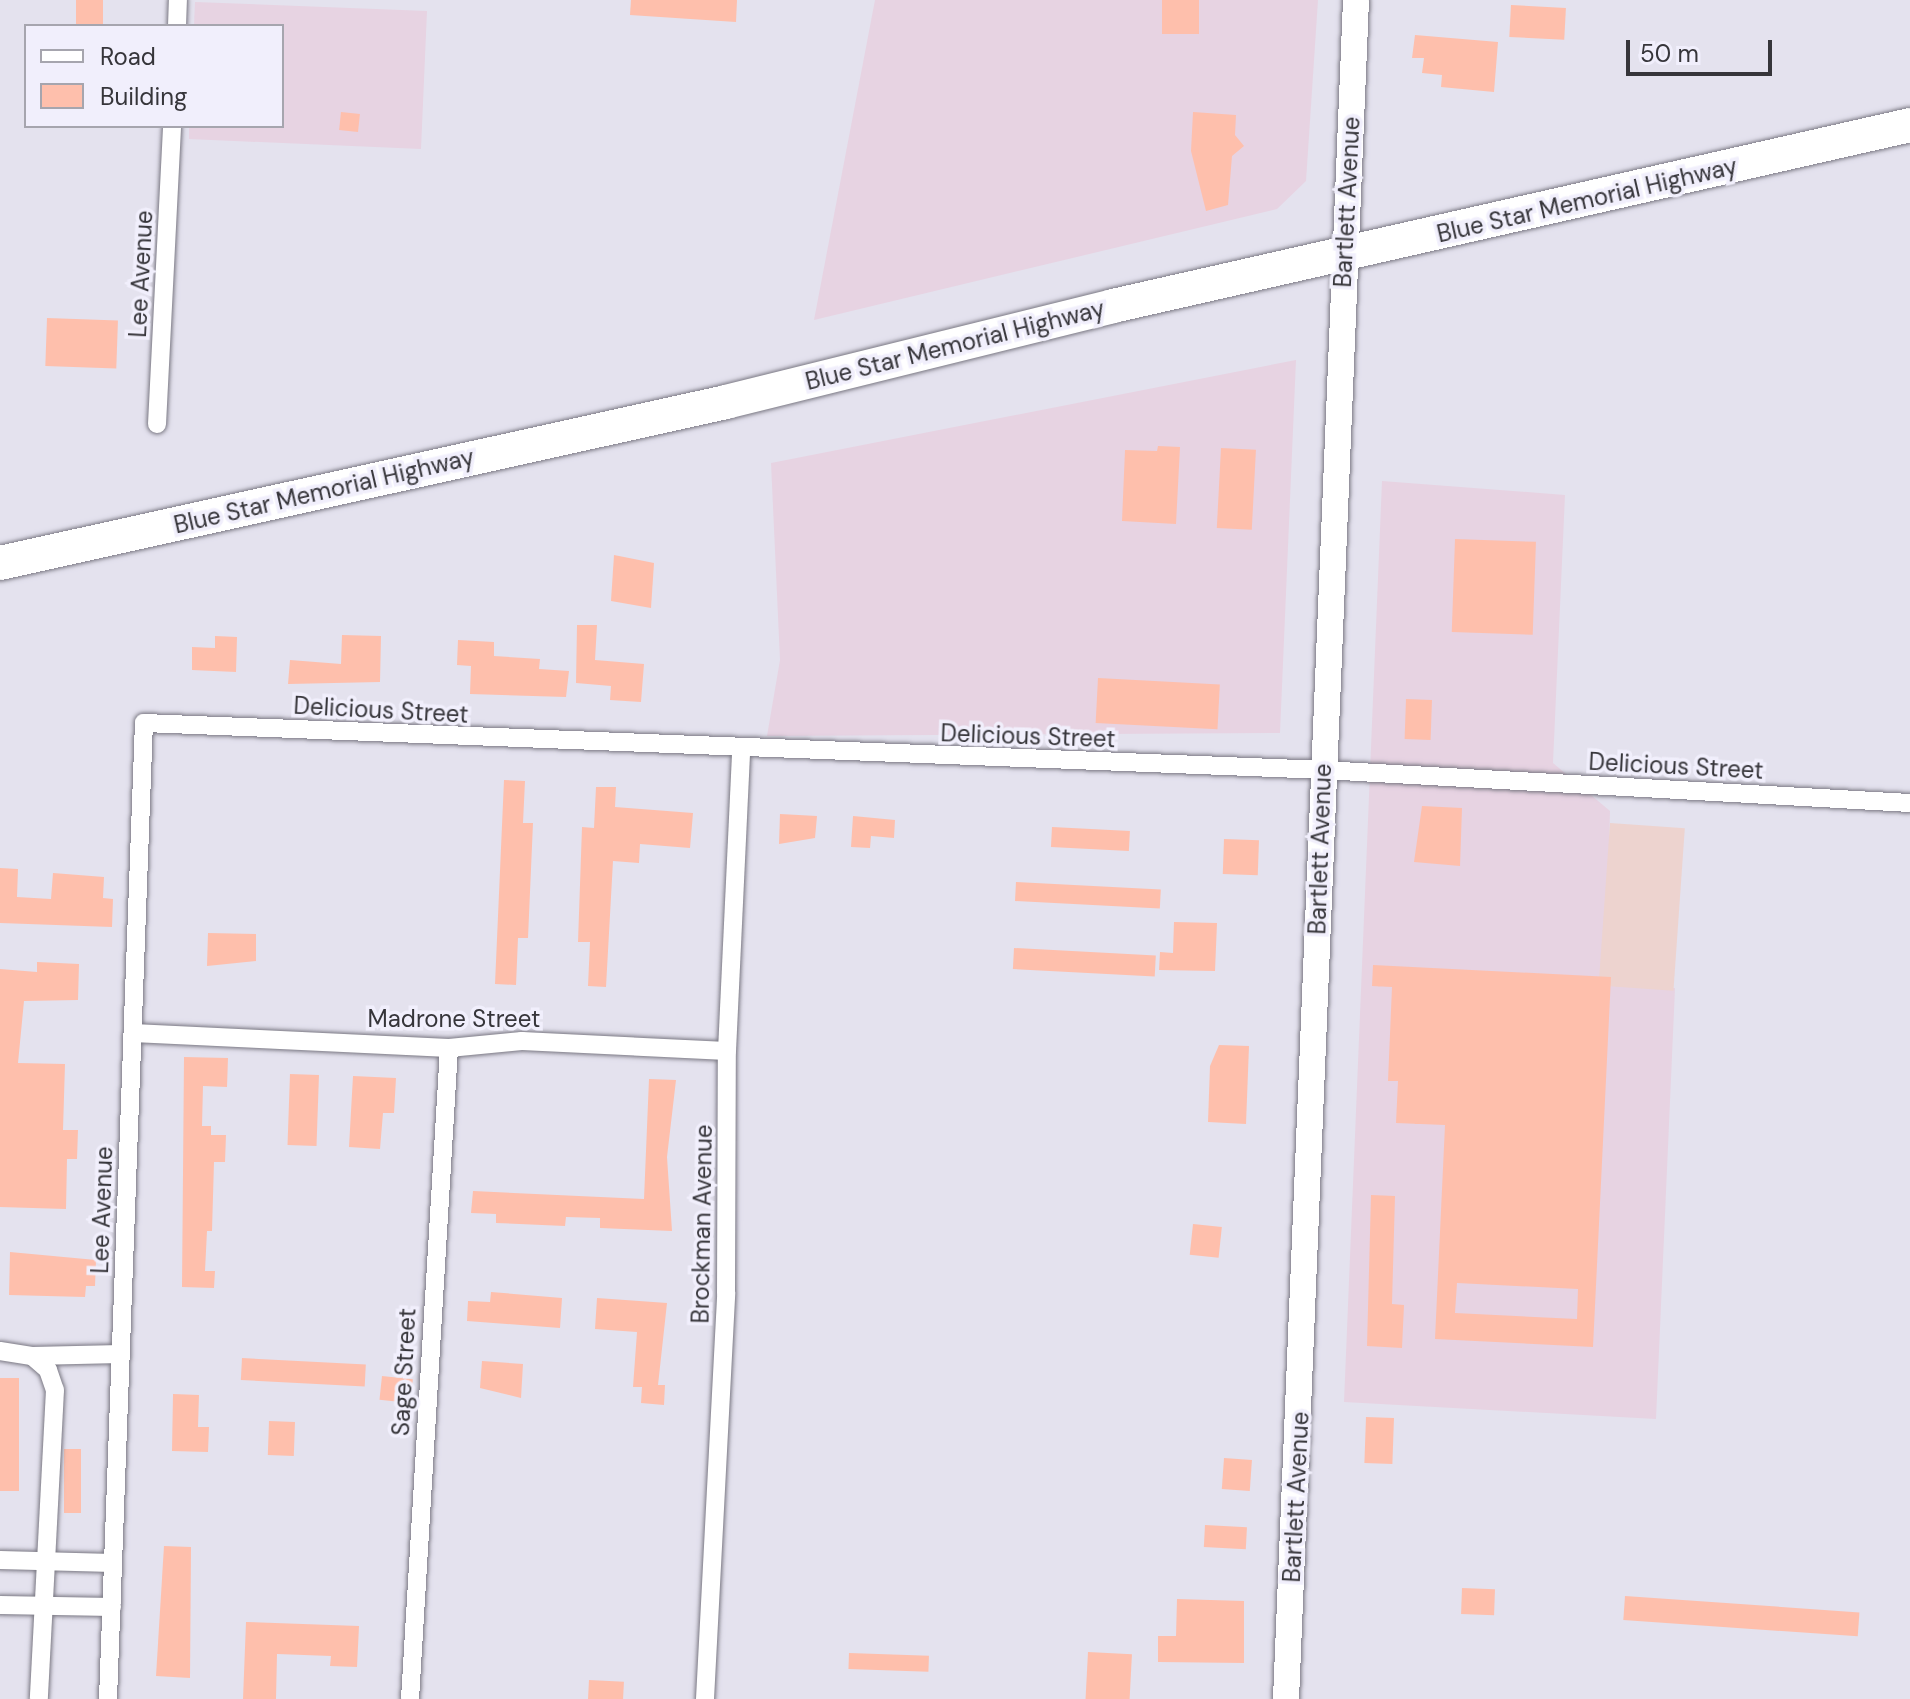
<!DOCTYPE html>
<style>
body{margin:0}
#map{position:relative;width:1910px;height:1699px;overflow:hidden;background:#e4e2ee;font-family:"DM Sans",sans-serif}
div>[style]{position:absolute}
.commercial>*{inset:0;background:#e7d3e2}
.education>*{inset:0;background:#edd3cf;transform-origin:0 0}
.building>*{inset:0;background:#febfac;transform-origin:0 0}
.roads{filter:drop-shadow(0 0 2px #7a7883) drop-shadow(0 0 2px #7a7883)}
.street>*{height:18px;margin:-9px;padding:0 9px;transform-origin:9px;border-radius:9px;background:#fff}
.secondary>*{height:26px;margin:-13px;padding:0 13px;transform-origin:13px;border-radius:13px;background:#fff}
.highway>*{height:34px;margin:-17px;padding:0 17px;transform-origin:17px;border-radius:17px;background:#fff}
span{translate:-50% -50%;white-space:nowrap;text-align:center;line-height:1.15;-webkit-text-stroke:7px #f1effc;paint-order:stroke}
.street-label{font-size:24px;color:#36353a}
.legend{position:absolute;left:24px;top:24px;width:260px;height:104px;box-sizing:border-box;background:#f1effc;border:2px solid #a6a5ae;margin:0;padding:10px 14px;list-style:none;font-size:24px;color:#36353a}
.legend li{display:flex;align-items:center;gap:16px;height:40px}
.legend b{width:40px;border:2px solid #a6a5ae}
.scale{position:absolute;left:1626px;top:40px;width:146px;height:36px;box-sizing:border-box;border:4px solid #36353a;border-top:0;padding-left:10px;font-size:24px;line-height:28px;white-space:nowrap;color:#36353a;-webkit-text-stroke:6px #f1effc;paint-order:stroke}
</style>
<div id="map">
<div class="commercial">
<i style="clip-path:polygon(875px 0,1318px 0,1306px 181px,1277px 209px,814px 320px)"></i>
<i style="clip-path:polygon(195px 2px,427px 11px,421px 149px,189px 139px,189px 126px,282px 126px,282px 26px,194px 26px)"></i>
<i style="clip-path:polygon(1296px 360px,1280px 733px,767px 736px,780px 660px,771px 463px)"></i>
<i style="clip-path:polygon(1382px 481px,1565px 495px,1553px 763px,1610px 811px,1605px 985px,1675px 988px,1656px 1419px,1344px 1402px)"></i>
</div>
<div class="education">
<i style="left:1610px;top:823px;width:75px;height:163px;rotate:4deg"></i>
</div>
<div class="building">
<i style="left:76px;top:0;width:27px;height:26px"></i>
<i style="clip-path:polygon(631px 0,737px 0,736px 22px,630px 15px)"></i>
<i style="left:1162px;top:0;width:37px;height:34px"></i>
<i style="left:1511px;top:5px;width:55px;height:32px;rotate:3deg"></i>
<i style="clip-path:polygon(1415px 35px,1498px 42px,1494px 92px,1441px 87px,1442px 75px,1422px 73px,1424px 58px,1412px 58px)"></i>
<i style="left:341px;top:112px;width:19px;height:18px;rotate:6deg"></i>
<i style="clip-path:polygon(1193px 112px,1236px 115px,1235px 135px,1244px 146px,1232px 156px,1228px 205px,1206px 211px,1191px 151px)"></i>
<i style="left:47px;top:318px;width:71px;height:48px;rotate:2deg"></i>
<i style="clip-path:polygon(1158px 446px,1180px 447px,1176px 524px,1122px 521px,1125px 450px,1157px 451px)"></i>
<i style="left:1221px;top:448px;width:35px;height:80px;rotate:3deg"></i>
<i style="left:1455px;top:539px;width:81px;height:93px;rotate:2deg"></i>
<i style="clip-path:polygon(614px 555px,654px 563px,651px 608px,611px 601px)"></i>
<i style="clip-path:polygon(577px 625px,597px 625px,595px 660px,644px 664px,641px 702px,610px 700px,611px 686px,576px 683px)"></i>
<i style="clip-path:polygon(342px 635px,381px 636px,380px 682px,288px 684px,290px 660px,341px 664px)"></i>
<i style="clip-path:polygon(215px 636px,237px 637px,236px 672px,192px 670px,192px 647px,215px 648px)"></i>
<i style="clip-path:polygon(458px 640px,494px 642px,494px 656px,540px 659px,539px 669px,569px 671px,566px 697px,470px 694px,471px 666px,457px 665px)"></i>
<i style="left:1098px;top:678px;width:122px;height:45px;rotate:3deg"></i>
<i style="left:1406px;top:699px;width:26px;height:40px;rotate:2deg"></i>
<i style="clip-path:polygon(504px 780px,525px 781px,523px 823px,533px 823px,528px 938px,518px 938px,516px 985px,495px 984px)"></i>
<i style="clip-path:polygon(596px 787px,616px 787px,615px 807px,693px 813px,690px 848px,640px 844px,639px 863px,613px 861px,606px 987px,588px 986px,590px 942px,578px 942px,582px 827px,594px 828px)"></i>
<i style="clip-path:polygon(1422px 806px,1462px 808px,1460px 866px,1414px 862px)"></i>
<i style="clip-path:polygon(780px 814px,817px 816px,815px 838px,779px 844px)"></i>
<i style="clip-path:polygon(853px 816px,895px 820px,894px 838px,871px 836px,870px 848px,851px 847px)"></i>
<i style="left:1052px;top:827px;width:78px;height:20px;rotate:3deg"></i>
<i style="left:1224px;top:839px;width:35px;height:35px;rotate:2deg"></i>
<i style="clip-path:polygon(0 868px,18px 869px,17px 897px,51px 899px,53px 873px,104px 877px,103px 898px,113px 899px,112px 927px,0 923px)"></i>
<i style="left:1016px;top:882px;width:145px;height:19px;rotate:3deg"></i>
<i style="clip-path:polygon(1174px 922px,1217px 923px,1215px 971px,1159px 970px,1160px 952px,1173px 953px)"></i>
<i style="clip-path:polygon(208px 933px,256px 934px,256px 961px,207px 966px)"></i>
<i style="left:1014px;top:948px;width:142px;height:21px;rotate:3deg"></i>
<i style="clip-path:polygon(37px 962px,79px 964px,78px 1000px,24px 1001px,18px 1063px,65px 1064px,63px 1130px,78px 1130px,77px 1159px,67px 1159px,66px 1209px,0 1207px,0 969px,37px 972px)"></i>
<i style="clip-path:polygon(evenodd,1373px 965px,1611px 977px,1593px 1347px,1435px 1339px,1445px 1125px,1396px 1123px,1398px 1081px,1388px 1081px,1392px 987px,1372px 986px,1373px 965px,1457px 1283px,1578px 1289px,1577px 1319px,1455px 1313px,1457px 1283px)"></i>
<i style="clip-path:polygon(1219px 1045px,1249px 1046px,1246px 1124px,1208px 1122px,1210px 1066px)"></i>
<i style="clip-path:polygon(184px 1057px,228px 1058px,227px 1087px,203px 1086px,202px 1126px,211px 1126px,211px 1135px,226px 1135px,225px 1162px,214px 1162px,212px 1231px,207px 1231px,205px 1271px,215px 1271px,214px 1288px,182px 1287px)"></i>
<i style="left:290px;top:1074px;width:29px;height:71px;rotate:2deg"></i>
<i style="clip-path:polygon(353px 1076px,396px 1078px,394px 1113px,383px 1113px,380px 1149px,349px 1147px)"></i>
<i style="clip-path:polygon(649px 1079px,676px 1080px,667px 1157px,672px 1231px,600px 1228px,600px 1218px,566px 1217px,565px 1226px,496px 1223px,496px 1214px,471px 1213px,473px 1191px,644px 1199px)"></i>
<i style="clip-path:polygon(1371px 1195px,1395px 1196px,1392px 1304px,1404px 1305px,1402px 1348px,1367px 1346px)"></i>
<i style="left:1193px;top:1224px;width:29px;height:31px;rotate:6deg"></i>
<i style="clip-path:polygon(10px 1252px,96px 1260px,95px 1286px,86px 1286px,85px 1297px,9px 1295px)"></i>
<i style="clip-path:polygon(491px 1292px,562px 1298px,560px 1328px,467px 1321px,468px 1301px,490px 1302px)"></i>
<i style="clip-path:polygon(597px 1298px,667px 1303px,658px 1385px,665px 1385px,664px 1405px,641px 1403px,642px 1387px,633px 1387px,637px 1332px,595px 1329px)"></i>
<i style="left:242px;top:1358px;width:124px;height:22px;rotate:3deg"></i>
<i style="clip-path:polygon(482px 1361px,523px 1364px,521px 1398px,480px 1388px)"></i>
<i style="left:382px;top:1376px;width:31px;height:24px;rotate:6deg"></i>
<i style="left:0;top:1378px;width:19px;height:113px"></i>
<i style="clip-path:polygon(173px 1394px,199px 1395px,198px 1427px,209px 1427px,208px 1452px,172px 1451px)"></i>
<i style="left:1366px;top:1417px;width:28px;height:46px;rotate:2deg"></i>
<i style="left:269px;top:1421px;width:26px;height:34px;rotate:2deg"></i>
<i style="left:64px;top:1449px;width:17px;height:64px"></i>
<i style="left:1224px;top:1458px;width:28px;height:31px;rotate:4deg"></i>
<i style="left:1205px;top:1525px;width:42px;height:22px;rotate:3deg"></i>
<i style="clip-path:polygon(164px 1546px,191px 1547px,190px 1678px,156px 1676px)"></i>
<i style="left:1462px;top:1588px;width:33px;height:26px;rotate:2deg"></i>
<i style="left:1625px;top:1596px;width:235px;height:24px;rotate:4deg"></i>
<i style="clip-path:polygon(1177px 1599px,1244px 1601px,1244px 1663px,1158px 1662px,1158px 1636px,1176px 1636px)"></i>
<i style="clip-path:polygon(246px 1622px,359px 1626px,357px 1667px,330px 1666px,331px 1656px,277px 1654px,276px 1699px,243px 1699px)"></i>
<i style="left:1088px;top:1652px;width:44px;height:47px;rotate:3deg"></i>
<i style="left:849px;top:1653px;width:80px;height:16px;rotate:2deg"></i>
<i style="left:589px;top:1680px;width:35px;height:19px;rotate:3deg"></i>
</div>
<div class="roads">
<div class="street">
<i style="left:177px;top:26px;width:26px;rotate:-88deg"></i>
<i style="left:157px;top:424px;width:298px;rotate:-87.1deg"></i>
<i style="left:133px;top:1033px;width:316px;rotate:2.7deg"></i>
<i style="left:449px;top:1048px;width:73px;rotate:-5.5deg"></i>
<i style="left:522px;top:1041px;width:205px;rotate:2.8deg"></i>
<i style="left:0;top:1351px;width:32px;rotate:9deg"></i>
<i style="left:32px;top:1356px;width:21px;rotate:41deg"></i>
<i style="left:48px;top:1370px;width:21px;rotate:71deg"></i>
<i style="left:55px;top:1390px;width:309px;rotate:93deg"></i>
<i style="left:32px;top:1356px;width:89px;rotate:-1.3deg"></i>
<i style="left:0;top:1560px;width:113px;rotate:1.5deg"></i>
<i style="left:0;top:1605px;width:112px;rotate:1deg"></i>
<i style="left:108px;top:1699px;width:977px;rotate:-87.89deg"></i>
<i style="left:144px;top:723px;width:1180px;rotate:2.28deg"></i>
<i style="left:1323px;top:770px;width:588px;rotate:3.22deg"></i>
<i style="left:410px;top:1699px;width:652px;rotate:-86.57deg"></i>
<i style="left:705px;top:1699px;width:407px;rotate:-87deg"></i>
<i style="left:726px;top:1293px;width:242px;rotate:-89.8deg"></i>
<i style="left:727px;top:1051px;width:301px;rotate:-87.3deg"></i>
</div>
<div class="secondary">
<i style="left:1286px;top:1699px;width:1700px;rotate:-87.64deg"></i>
</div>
<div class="highway">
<i style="left:0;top:563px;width:744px;rotate:-12.5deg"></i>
<i style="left:726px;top:402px;width:399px;rotate:-13.9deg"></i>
<i style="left:1113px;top:306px;width:817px;rotate:-12.79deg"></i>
</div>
</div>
<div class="street-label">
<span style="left:1587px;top:200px;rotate:-13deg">Blue Star Memorial Highway</span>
<span style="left:1347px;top:202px;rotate:-87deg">Bartlett Avenue</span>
<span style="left:141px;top:274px;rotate:-87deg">Lee Avenue</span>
<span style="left:955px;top:345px;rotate:-14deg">Blue Star Memorial Highway</span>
<span style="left:324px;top:491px;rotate:-13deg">Blue Star Memorial Highway</span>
<span style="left:381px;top:710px;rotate:3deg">Delicious Street</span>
<span style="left:1028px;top:736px;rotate:2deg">Delicious Street</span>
<span style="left:1676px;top:766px;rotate:3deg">Delicious Street</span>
<span style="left:1320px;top:849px;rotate:-88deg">Bartlett Avenue</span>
<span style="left:454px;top:1019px">Madrone Street</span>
<span style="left:102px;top:1210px;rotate:-88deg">Lee Avenue</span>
<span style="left:702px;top:1224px;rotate:-89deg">Brockman Avenue</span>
<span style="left:404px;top:1372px;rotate:-87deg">Sage Street</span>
<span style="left:1296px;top:1497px;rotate:-87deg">Bartlett Avenue</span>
</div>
<ul class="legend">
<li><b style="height:10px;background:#fff"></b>Road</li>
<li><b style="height:22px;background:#febfac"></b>Building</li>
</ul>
<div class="scale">50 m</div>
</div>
